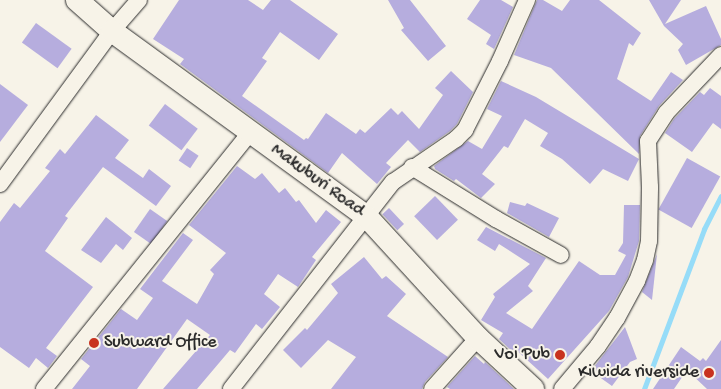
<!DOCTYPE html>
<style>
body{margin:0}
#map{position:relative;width:721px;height:389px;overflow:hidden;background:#f7f3e8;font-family:"Gochi Hand",sans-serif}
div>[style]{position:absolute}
.stream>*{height:5px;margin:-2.5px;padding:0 2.5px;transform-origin:2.5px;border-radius:2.5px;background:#96dcf8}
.building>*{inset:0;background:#b6adde;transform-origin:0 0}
.roads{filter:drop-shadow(0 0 1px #2b2b2b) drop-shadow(0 0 1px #2b2b2b)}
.street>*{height:16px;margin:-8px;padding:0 8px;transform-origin:8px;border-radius:8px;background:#f7f3e8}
.secondary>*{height:22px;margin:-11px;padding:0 11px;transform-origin:11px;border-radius:11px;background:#f7f3e8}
.dots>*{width:14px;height:14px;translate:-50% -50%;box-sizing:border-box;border:2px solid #f7f3e8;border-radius:50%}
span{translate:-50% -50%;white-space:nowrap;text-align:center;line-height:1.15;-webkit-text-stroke:4px #f7f3e8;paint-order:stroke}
.street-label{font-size:18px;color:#2b2b2b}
.poi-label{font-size:18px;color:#2b2b2b}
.left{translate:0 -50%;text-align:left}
.right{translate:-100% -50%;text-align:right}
</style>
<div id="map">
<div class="stream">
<i style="left:644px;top:389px;width:171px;rotate:-69.4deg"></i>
<i style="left:704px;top:229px;width:37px;rotate:-63deg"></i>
</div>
<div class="building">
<i style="clip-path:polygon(179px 0,248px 0,263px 10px,271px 0,290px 0,338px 34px,319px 60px,280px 32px,262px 58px,267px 61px,242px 96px,304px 140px,306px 138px,308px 139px,326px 113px,356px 134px,360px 129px,365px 133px,391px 108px,398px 115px,402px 111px,419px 129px,443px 95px,435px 88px,451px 71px,473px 92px,457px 124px,450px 131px,420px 152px,408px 140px,386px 163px,391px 167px,377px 184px,342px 153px,328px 173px,180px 64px,184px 59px,153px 39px)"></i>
<i style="clip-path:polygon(388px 0,410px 0,446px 46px,428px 61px,401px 30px,404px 28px)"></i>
<i style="clip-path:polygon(480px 0,501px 0,513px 7px,494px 49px,486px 44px,491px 35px,467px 19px)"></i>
<i style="clip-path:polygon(537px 0,543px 0,562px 11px,570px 0,599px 0,641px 33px,633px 46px,629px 43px,617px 79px,651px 101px,671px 72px,683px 80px,659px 106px,640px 136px,639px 154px,551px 68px,514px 55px)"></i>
<i style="clip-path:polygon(649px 0,681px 0,665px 24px,706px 6px,721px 39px,721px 45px,686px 65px,678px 50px,683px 44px,664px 26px)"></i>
<i style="left:36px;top:23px;width:44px;height:24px;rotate:36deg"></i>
<i style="clip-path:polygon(501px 81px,536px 97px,639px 159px,628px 181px,603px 169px,590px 184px,562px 159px,540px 146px,548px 133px,525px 119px,508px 148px,504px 146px,482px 174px,495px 184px,481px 198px,456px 179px,454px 181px,435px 169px,434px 166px,468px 141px,482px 149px,502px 116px,487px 109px)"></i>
<i style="clip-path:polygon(0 84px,28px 105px,0 142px)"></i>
<i style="clip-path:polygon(710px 88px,721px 96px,721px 129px,713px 123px,692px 152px,665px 133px,674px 119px,700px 92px,704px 95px)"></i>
<i style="left:165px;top:104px;width:41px;height:27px;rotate:37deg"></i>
<i style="clip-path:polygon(96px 115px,129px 140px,115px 158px,143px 178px,149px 169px,171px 186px,156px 206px,103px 167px,65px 216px,68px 218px,45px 251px,93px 287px,46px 348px,57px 356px,48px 368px,36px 358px,29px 368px,0 347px,0 222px,14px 203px,20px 208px,50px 171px,45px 168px,60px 149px,65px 154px)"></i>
<i style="left:187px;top:148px;width:14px;height:15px;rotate:34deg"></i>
<i style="left:687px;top:158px;width:38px;height:59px;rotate:29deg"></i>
<i style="clip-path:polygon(237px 166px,255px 179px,262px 173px,279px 193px,285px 188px,296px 202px,299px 200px,316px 223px,326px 210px,341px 222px,312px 257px,316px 260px,298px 287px,278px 274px,264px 294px,280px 307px,262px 329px,256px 324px,235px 353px,230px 350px,197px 389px,163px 389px,210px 335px,187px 319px,137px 389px,72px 389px,90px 366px,81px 359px,121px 309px,137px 320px,153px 298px,140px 289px,183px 233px,193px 240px,162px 281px,197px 304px,214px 274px,210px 270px,226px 253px,189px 225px)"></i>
<i style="left:435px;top:196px;width:33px;height:29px;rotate:46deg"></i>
<i style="clip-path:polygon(510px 202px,525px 206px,527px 203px,559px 218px,549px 237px,507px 213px)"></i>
<i style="clip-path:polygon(624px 205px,640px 205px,639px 241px,628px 277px,609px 311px,548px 379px,515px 349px,513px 352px,499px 339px,503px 333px,481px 320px,495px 297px,493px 294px,530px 264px,499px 244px,495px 251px,477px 240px,486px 227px,546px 258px,528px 286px,533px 291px,506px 313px,532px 329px,579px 261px,600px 275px,615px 275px,626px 255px,618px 251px,623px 243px)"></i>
<i style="left:389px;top:208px;width:22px;height:9px;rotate:47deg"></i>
<i style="left:150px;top:209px;width:21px;height:28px;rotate:35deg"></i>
<i style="clip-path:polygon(106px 217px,132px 238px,123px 250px,116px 244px,101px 263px,81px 250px)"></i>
<i style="clip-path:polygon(657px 254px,652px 300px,642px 292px)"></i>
<i style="clip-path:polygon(364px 257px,382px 279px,386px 276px,406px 294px,387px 316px,448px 357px,425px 382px,422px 389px,331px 389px,356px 357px,328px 340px,301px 368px,283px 350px,305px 328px,307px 330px,338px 293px,331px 284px)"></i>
<i style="clip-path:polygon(625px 327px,637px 359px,630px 362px,612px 386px,591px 371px)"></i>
<i style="clip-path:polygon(721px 340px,721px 389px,707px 389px,687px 370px,674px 389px,653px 389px,681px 347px,700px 361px,703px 358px,706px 361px)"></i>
<i style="clip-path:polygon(475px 356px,484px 364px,485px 362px,514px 389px,450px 389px,447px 387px)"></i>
</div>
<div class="roads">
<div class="street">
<i style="left:412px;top:167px;width:99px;rotate:31.8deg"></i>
<i style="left:496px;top:219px;width:74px;rotate:29deg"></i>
<i style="left:0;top:184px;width:190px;rotate:-53.8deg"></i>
<i style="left:112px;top:31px;width:41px;rotate:-48.9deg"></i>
<i style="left:44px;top:389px;width:330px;rotate:-51.2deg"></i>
<i style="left:231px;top:389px;width:263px;rotate:-52deg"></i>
<i style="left:393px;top:182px;width:76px;rotate:-34.3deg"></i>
<i style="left:456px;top:139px;width:13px;rotate:-45deg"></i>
<i style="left:465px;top:130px;width:77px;rotate:-63.1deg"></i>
<i style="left:500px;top:61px;width:67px;rotate:-66.1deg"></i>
<i style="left:432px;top:389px;width:69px;rotate:-48deg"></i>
<i style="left:562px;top:389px;width:56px;rotate:-50.1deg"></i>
<i style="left:598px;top:346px;width:34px;rotate:-56deg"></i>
<i style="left:617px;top:318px;width:42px;rotate:-61.6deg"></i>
<i style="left:637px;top:281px;width:22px;rotate:-69deg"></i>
<i style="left:645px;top:260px;width:19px;rotate:-78deg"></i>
<i style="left:649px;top:241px;width:54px;rotate:-88.9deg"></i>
<i style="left:650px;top:187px;width:46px;rotate:-92.5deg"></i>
<i style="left:648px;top:141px;width:33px;rotate:-57deg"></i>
<i style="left:666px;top:113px;width:80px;rotate:-46.5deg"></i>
</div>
<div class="secondary">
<i style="left:77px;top:0;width:47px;rotate:41.5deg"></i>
<i style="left:112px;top:31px;width:316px;rotate:36.1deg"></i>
<i style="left:367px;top:217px;width:164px;rotate:47.5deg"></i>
<i style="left:478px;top:338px;width:75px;rotate:42.8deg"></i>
</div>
</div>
<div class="dots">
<i style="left:94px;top:343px;background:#c8321e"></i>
<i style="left:560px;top:355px;background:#c8321e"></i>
<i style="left:709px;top:373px;background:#c8321e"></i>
</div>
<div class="street-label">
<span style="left:317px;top:181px;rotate:36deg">Makuburi Road</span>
</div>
<div class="poi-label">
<span class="left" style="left:104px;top:343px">Subward Office</span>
<span class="right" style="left:550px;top:355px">Voi Pub</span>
<span class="right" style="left:699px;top:373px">Kiwida riverside</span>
</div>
</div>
